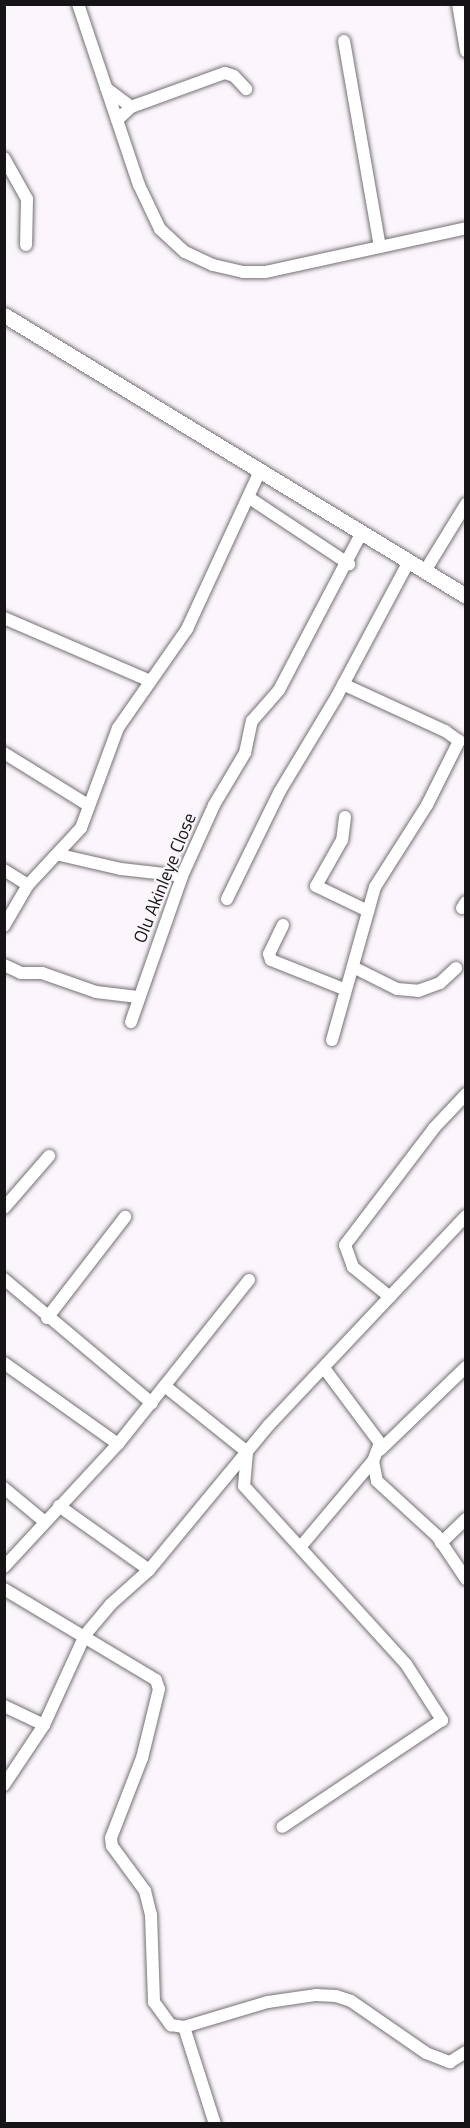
<!DOCTYPE html>
<style>
body{margin:0}
#map{position:relative;width:470px;height:2128px;overflow:hidden;background:#fbf6fb;font-family:"Titillium Web",sans-serif}
div>[style]{position:absolute}
.roads{filter:drop-shadow(0 0 2px #747074) drop-shadow(0 0 2px #747074)}
.minor>*{height:12px;margin:-6px;padding:0 6px;transform-origin:6px;border-radius:6px;background:#fff}
.major>*{height:15px;margin:-7.5px;padding:0 7.5px;transform-origin:7.5px;border-radius:7.5px;background:#fff}
span{translate:-50% -50%;white-space:nowrap;text-align:center;line-height:1.15;-webkit-text-stroke:4.5px #fbf6fb;paint-order:stroke}
.street-label{font-size:18px;color:#161416}
.frame{position:absolute;inset:0;border:6px solid #161416;pointer-events:none}
</style>
<div id="map">
<div class="roads">
<div class="minor">
<i style="left:78px;top:4px;width:191px;rotate:71.4deg"></i>
<i style="left:139px;top:185px;width:49px;rotate:64.5deg"></i>
<i style="left:160px;top:229px;width:34px;rotate:43deg"></i>
<i style="left:185px;top:252px;width:31px;rotate:25deg"></i>
<i style="left:213px;top:265px;width:31px;rotate:13deg"></i>
<i style="left:243px;top:272px;width:22px"></i>
<i style="left:265px;top:272px;width:206px;rotate:-12.3deg"></i>
<i style="left:458px;top:4px;width:48px;rotate:80.3deg"></i>
<i style="left:344px;top:41px;width:209px;rotate:80.1deg"></i>
<i style="left:106px;top:88px;width:31px;rotate:37deg"></i>
<i style="left:117px;top:120px;width:19px;rotate:-43deg"></i>
<i style="left:131px;top:107px;width:100px;rotate:-19.9deg"></i>
<i style="left:225px;top:73px;width:9px;rotate:18deg"></i>
<i style="left:234px;top:76px;width:18px;rotate:47deg"></i>
<i style="left:4px;top:158px;width:47px;rotate:60.7deg"></i>
<i style="left:27px;top:199px;width:46px;rotate:91.2deg"></i>
<i style="left:251px;top:499px;width:118px;rotate:33.6deg"></i>
<i style="left:425px;top:571px;width:79px;rotate:-58.5deg"></i>
<i style="left:4px;top:618px;width:159px;rotate:23.3deg"></i>
<i style="left:4px;top:753px;width:99px;rotate:31.8deg"></i>
<i style="left:345px;top:817px;width:23px;rotate:97deg"></i>
<i style="left:342px;top:840px;width:53px;rotate:119.5deg"></i>
<i style="left:316px;top:886px;width:58px;rotate:25.7deg"></i>
<i style="left:60px;top:855px;width:63px;rotate:12.9deg"></i>
<i style="left:121px;top:869px;width:61px;rotate:6.5deg"></i>
<i style="left:4px;top:870px;width:28px;rotate:32deg"></i>
<i style="left:227px;top:899px;width:120px;rotate:-63.9deg"></i>
<i style="left:280px;top:791px;width:111px;rotate:-59deg"></i>
<i style="left:337px;top:696px;width:153px;rotate:-61.9deg"></i>
<i style="left:462px;top:908px;width:7px;rotate:-56deg"></i>
<i style="left:283px;top:925px;width:32px;rotate:116deg"></i>
<i style="left:269px;top:954px;width:6px;rotate:72deg"></i>
<i style="left:271px;top:960px;width:79px;rotate:21.7deg"></i>
<i style="left:4px;top:926px;width:48px;rotate:-59.7deg"></i>
<i style="left:28px;top:885px;width:78px;rotate:-47.1deg"></i>
<i style="left:81px;top:828px;width:107px;rotate:-69.7deg"></i>
<i style="left:118px;top:728px;width:121px;rotate:-55.1deg"></i>
<i style="left:187px;top:629px;width:174px;rotate:-65.2deg"></i>
<i style="left:4px;top:965px;width:19px;rotate:25deg"></i>
<i style="left:21px;top:973px;width:21px"></i>
<i style="left:42px;top:973px;width:57px;rotate:19.4deg"></i>
<i style="left:96px;top:992px;width:42px;rotate:6.8deg"></i>
<i style="left:353px;top:967px;width:49px;rotate:26.6deg"></i>
<i style="left:397px;top:989px;width:21px;rotate:5deg"></i>
<i style="left:418px;top:991px;width:23px;rotate:-20deg"></i>
<i style="left:440px;top:983px;width:22px;rotate:-43deg"></i>
<i style="left:131px;top:1022px;width:155px;rotate:-70.7deg"></i>
<i style="left:182px;top:876px;width:78px;rotate:-65.7deg"></i>
<i style="left:214px;top:805px;width:61px;rotate:-59.2deg"></i>
<i style="left:245px;top:753px;width:33px;rotate:-78deg"></i>
<i style="left:252px;top:721px;width:41px;rotate:-48.9deg"></i>
<i style="left:279px;top:690px;width:176px;rotate:-62.3deg"></i>
<i style="left:332px;top:1040px;width:159px;rotate:-74.3deg"></i>
<i style="left:375px;top:887px;width:97px;rotate:-57.6deg"></i>
<i style="left:427px;top:805px;width:72px;rotate:-63.4deg"></i>
<i style="left:459px;top:741px;width:17px;rotate:-144deg"></i>
<i style="left:445px;top:731px;width:112px;rotate:-155.3deg"></i>
<i style="left:4px;top:1208px;width:69px;rotate:-49.1deg"></i>
<i style="left:4px;top:1279px;width:193px;rotate:40deg"></i>
<i style="left:390px;top:1297px;width:48px;rotate:-141deg"></i>
<i style="left:353px;top:1267px;width:23px;rotate:-110deg"></i>
<i style="left:345px;top:1245px;width:147px;rotate:-52.7deg"></i>
<i style="left:434px;top:1128px;width:47px;rotate:-46.7deg"></i>
<i style="left:47px;top:1318px;width:128px;rotate:-52.3deg"></i>
<i style="left:4px;top:1363px;width:140px;rotate:35.4deg"></i>
<i style="left:324px;top:1368px;width:94px;rotate:53.3deg"></i>
<i style="left:380px;top:1443px;width:19px;rotate:111deg"></i>
<i style="left:373px;top:1461px;width:20px;rotate:79deg"></i>
<i style="left:377px;top:1481px;width:81px;rotate:42.5deg"></i>
<i style="left:437px;top:1536px;width:52px;rotate:56deg"></i>
<i style="left:166px;top:1387px;width:104px;rotate:38.7deg"></i>
<i style="left:247px;top:1452px;width:34px;rotate:95deg"></i>
<i style="left:244px;top:1486px;width:241px;rotate:47.7deg"></i>
<i style="left:406px;top:1664px;width:67px;rotate:57.3deg"></i>
<i style="left:442px;top:1720px;width:192px;rotate:146.2deg"></i>
<i style="left:380px;top:1450px;width:120px;rotate:-44deg"></i>
<i style="left:4px;top:1488px;width:53px;rotate:39.7deg"></i>
<i style="left:59px;top:1506px;width:110px;rotate:35.4deg"></i>
<i style="left:441px;top:1543px;width:35px;rotate:-44deg"></i>
<i style="left:302px;top:1545px;width:110px;rotate:-49.8deg"></i>
<i style="left:4px;top:1567px;width:168px;rotate:-47.2deg"></i>
<i style="left:118px;top:1444px;width:210px;rotate:-51.4deg"></i>
<i style="left:4px;top:1589px;width:177px;rotate:30.9deg"></i>
<i style="left:156px;top:1680px;width:9px;rotate:72deg"></i>
<i style="left:159px;top:1689px;width:71px;rotate:103.8deg"></i>
<i style="left:142px;top:1758px;width:86px;rotate:111.2deg"></i>
<i style="left:111px;top:1838px;width:8px;rotate:83deg"></i>
<i style="left:112px;top:1846px;width:56px;rotate:53.7deg"></i>
<i style="left:145px;top:1891px;width:25px;rotate:76deg"></i>
<i style="left:151px;top:1915px;width:87px;rotate:88deg"></i>
<i style="left:154px;top:2002px;width:29px;rotate:54deg"></i>
<i style="left:171px;top:2025px;width:13px;rotate:9deg"></i>
<i style="left:184px;top:2027px;width:88px;rotate:-16.6deg"></i>
<i style="left:268px;top:2002px;width:49px;rotate:-8.3deg"></i>
<i style="left:316px;top:1995px;width:20px;rotate:3deg"></i>
<i style="left:336px;top:1996px;width:16px;rotate:18deg"></i>
<i style="left:351px;top:2001px;width:91px;rotate:34.7deg"></i>
<i style="left:426px;top:2053px;width:26px;rotate:21deg"></i>
<i style="left:450px;top:2062px;width:19px;rotate:-32deg"></i>
<i style="left:4px;top:1706px;width:44px;rotate:25.4deg"></i>
<i style="left:4px;top:1785px;width:72px;rotate:-56.3deg"></i>
<i style="left:44px;top:1725px;width:99px;rotate:-65.5deg"></i>
<i style="left:85px;top:1635px;width:40px;rotate:-50deg"></i>
<i style="left:111px;top:1604px;width:51px;rotate:-41.8deg"></i>
<i style="left:149px;top:1570px;width:187px;rotate:-50.4deg"></i>
<i style="left:268px;top:1426px;width:289px;rotate:-46.7deg"></i>
<i style="left:184px;top:2027px;width:102px;rotate:72.3deg"></i>
</div>
<div class="major">
<i style="left:4px;top:315px;width:541px;rotate:31.31deg"></i>
</div>
</div>
<div class="street-label">
<span style="left:165px;top:878px;rotate:-68deg">Olu Akinleye Close</span>
</div>
<div class="frame"></div>
</div>
